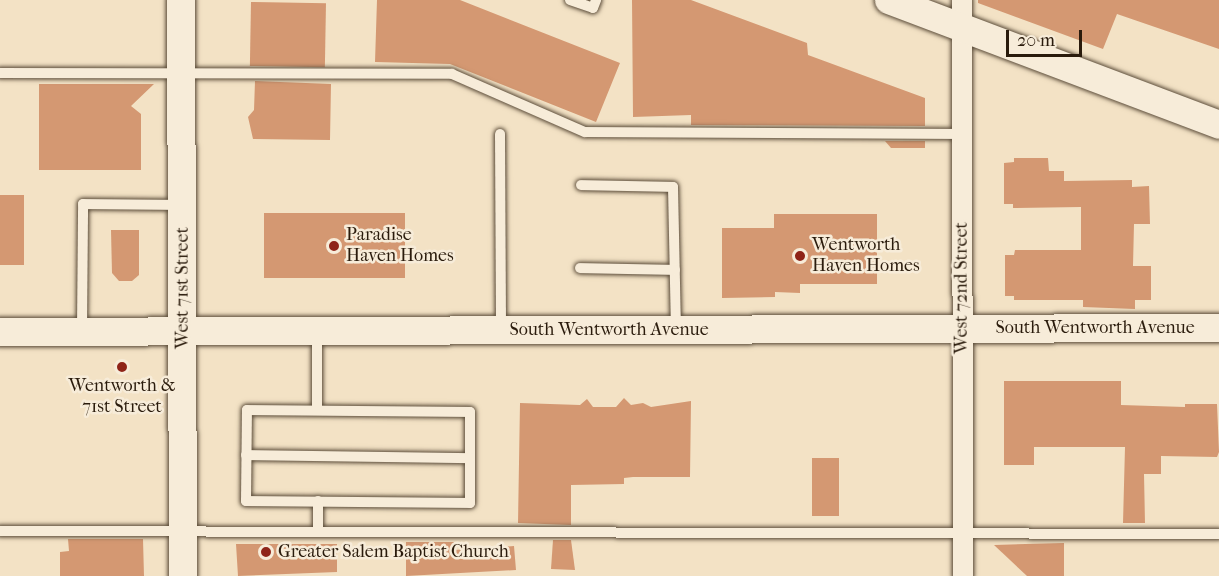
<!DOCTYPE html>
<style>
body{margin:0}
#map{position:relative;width:1219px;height:576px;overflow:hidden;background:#f3e2c5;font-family:"IM FELL French Canon",serif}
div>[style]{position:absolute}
.building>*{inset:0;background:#d49872;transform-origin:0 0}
.roads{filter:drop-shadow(0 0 2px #5c4d3a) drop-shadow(0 0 2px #5c4d3a)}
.lane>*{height:10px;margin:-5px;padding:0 5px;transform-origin:5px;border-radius:5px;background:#f7ecd9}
.street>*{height:20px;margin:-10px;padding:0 10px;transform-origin:10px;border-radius:10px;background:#f7ecd9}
.secondary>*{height:28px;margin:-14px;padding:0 14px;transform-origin:14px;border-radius:14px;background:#f7ecd9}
.dots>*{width:16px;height:16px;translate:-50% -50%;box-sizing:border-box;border:3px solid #f7ecd9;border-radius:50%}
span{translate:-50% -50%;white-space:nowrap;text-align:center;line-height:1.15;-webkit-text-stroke:5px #f7ecd9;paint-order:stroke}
.poi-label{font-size:18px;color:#2a1b0c}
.left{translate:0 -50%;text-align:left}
.street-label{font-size:18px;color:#2a1b0c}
.scale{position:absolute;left:1006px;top:30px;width:76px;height:27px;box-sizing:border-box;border:3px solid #2a1b0c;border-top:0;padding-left:8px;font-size:18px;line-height:21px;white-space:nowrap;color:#2a1b0c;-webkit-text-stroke:4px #f7ecd9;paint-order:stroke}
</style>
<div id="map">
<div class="building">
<i style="clip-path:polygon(377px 0,460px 0,620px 63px,596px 122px,450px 64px,375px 62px)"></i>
<i style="clip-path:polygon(632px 0,691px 0,807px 43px,808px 55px,925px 98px,925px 126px,691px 125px,691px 115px,633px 117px)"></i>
<i style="clip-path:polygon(978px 0,1219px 0,1219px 49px,1117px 14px,1103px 49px,978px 3px)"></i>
<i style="left:251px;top:2px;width:75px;height:64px;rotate:1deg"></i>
<i style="clip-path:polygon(255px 81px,331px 84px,330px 140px,253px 139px,248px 117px,254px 110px)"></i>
<i style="clip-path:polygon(39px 84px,154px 84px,131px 106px,141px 114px,141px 170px,39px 170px)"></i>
<i style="clip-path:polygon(885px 141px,925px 141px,925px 148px,891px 148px)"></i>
<i style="clip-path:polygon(1014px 158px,1048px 158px,1049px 171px,1064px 171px,1064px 181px,1132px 180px,1132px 187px,1149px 186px,1150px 224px,1134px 224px,1133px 266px,1151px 266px,1151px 300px,1135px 300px,1135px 309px,1083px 307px,1083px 300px,1014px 300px,1014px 296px,1005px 296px,1005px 255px,1014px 255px,1015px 250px,1081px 250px,1081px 207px,1013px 208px,1013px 204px,1004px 204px,1004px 163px,1014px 162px)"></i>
<i style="left:0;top:195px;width:24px;height:70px"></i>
<i style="left:264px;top:213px;width:141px;height:65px"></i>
<i style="clip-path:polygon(774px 214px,877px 214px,877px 284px,800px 284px,800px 293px,775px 292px,775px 297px,722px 298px,722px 228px,774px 228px)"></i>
<i style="clip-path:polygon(111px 230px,139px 230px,139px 275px,132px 281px,119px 281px,112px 273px)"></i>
<i style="clip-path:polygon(1004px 381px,1121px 381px,1121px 405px,1185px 407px,1185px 404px,1217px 404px,1219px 452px,1217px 457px,1161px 456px,1161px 474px,1144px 474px,1145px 523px,1123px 523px,1125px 447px,1034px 447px,1034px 465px,1004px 465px)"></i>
<i style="clip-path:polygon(624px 398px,631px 405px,643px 403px,651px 407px,691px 401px,690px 477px,633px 477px,624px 478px,624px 484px,571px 485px,571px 525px,518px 523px,520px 403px,580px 405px,587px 399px,593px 407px,616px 407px)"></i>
<i style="left:812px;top:458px;width:27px;height:58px"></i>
<i style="clip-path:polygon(68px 539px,143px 539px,144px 576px,60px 576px,60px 552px,69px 551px)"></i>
<i style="clip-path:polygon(553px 540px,571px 540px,575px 570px,551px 569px)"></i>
<i style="clip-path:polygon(406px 542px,454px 542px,454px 550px,514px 546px,516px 570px,406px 576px)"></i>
<i style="clip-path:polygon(1064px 543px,1064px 576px,1027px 576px,994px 545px)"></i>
<i style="clip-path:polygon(236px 544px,337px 544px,337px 572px,238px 576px)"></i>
</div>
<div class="roads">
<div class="lane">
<i style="left:570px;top:0;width:24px;rotate:19deg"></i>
<i style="left:593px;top:8px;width:9px;rotate:-69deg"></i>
<i style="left:0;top:73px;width:452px;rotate:0.1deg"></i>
<i style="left:452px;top:74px;width:145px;rotate:23.6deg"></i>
<i style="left:585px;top:132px;width:377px;rotate:0.3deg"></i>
<i style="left:500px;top:134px;width:196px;rotate:89.7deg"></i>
<i style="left:581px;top:185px;width:92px;rotate:1.2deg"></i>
<i style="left:673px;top:187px;width:142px;rotate:88.8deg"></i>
<i style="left:580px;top:268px;width:95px;rotate:1.2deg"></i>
<i style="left:82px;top:329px;width:125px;rotate:-89.5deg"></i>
<i style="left:83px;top:204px;width:99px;rotate:0.6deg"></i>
<i style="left:247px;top:410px;width:223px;rotate:0.5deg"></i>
<i style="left:470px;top:412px;width:91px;rotate:90deg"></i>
<i style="left:470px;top:503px;width:224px;rotate:-179.5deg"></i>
<i style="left:246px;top:501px;width:91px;rotate:-89.4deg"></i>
<i style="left:317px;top:410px;width:79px;rotate:-90deg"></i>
<i style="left:246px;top:455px;width:224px;rotate:0.8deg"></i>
<i style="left:0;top:531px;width:1219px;rotate:0.14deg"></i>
<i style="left:318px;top:532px;width:31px;rotate:-90deg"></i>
</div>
<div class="street">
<i style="left:962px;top:0;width:576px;rotate:89.9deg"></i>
</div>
<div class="secondary">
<i style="left:181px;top:0;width:576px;rotate:89.8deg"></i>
<i style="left:889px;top:0;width:353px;rotate:20.7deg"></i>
<i style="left:0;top:332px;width:1219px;rotate:-0.19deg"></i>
</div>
</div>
<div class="dots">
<i style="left:334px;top:246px;background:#8f2418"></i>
<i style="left:800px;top:256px;background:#8f2418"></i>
<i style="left:122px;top:367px;background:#8f2418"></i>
<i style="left:266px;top:552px;background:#8f2418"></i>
</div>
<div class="poi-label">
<span class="left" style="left:346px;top:246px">Paradise<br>Haven Homes</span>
<span class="left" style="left:812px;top:256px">Wentworth<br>Haven Homes</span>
<span style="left:122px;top:397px">Wentworth &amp;<br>71st Street</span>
<span class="left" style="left:278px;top:552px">Greater Salem Baptist Church</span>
</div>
<div class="street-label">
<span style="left:183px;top:288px;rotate:-90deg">West 71st Street</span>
<span style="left:962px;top:288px;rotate:-90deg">West 72nd Street</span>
<span style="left:1095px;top:328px">South Wentworth Avenue</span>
<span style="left:609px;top:330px">South Wentworth Avenue</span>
</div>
<div class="scale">20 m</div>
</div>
